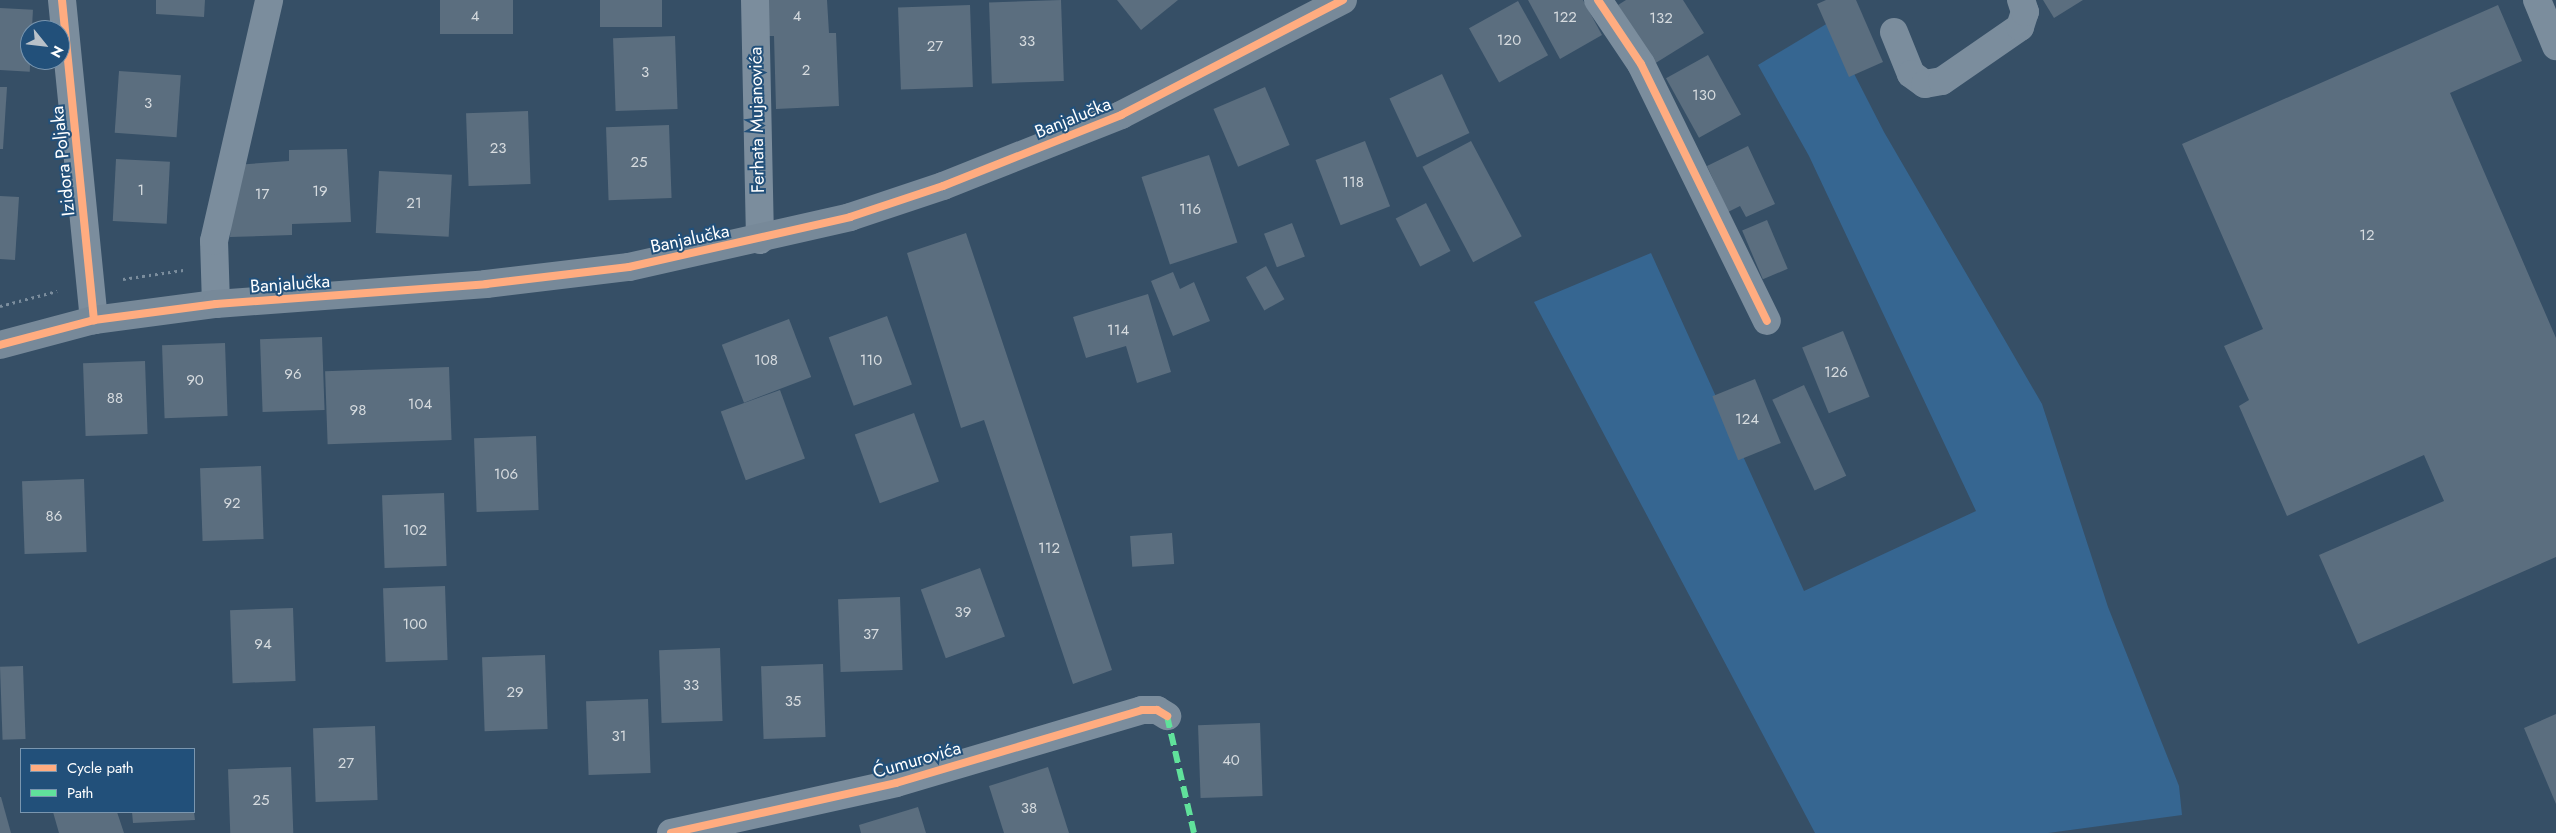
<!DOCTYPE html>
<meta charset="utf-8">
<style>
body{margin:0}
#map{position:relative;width:2556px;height:833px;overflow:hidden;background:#364f66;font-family:Jost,sans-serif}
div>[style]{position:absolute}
.green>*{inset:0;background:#366691}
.building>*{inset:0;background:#5b6e7f;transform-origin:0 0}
.path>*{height:3px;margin-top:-1.5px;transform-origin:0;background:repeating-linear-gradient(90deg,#7b8d9d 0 2.5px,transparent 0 6.5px)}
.minor>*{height:28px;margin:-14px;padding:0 14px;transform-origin:14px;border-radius:14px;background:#7b8d9d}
.secondary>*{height:28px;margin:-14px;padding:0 14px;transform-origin:14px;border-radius:14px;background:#778999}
.quiet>*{height:6px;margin-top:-3px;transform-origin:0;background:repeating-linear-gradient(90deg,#60e19b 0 12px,transparent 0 18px)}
.cycleway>*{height:8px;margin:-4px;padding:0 4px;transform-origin:4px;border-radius:4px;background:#ffac80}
span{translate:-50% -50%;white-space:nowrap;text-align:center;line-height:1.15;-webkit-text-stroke:4px #22507a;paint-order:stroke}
.number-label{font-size:15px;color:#d6dbdf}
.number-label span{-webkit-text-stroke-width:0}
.street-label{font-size:18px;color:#fff}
.legend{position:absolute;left:20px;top:748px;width:175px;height:65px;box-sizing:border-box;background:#22507a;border:1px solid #7a96af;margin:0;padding:6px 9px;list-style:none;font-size:15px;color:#fff}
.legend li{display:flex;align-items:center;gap:10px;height:25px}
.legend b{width:25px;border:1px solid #7a96af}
.north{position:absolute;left:20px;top:20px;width:50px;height:50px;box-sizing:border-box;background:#22507a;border:1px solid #7a96af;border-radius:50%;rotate:119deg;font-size:14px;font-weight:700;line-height:20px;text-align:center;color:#fff}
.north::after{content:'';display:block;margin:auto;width:18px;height:22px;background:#b9c1c9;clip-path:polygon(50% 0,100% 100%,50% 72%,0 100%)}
</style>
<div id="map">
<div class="green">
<i style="clip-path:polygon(1828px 23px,1884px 132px,2042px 404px,2108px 607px,2179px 786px,2182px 815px,2048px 833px,1815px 833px,1534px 302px,1651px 253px,1804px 591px,1976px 511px,1809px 156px,1758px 65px)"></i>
</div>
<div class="building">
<i style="clip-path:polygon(156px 0,205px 0,204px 17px,156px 14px)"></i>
<i style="left:440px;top:0;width:73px;height:34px"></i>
<i style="left:600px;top:0;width:62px;height:27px"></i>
<i style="clip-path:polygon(765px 0,827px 0,829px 33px,836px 33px,839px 106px,776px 109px,774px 36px,767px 36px)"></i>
<i style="left:1061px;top:0;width:81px;height:72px;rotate:88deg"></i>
<i style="clip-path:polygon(1117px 0,1178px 0,1141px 30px)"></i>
<i style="clip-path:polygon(1528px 0,1583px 0,1602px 35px,1560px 59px)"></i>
<i style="clip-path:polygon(1626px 0,1683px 0,1704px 33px,1654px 64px,1618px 5px)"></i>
<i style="clip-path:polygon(1826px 0,1856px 0,1883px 62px,1849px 77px,1817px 4px)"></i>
<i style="clip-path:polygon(2043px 0,2083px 0,2054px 18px)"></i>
<i style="left:1518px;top:1px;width:62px;height:56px;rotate:61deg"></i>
<i style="left:970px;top:5px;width:82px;height:72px;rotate:88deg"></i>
<i style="clip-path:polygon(2498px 5px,2522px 61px,2450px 93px,2556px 338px,2556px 557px,2358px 644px,2319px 555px,2444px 501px,2424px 455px,2287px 516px,2239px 406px,2249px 400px,2224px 346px,2263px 329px,2182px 144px)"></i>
<i style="left:0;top:8px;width:33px;height:62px;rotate:3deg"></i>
<i style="left:675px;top:36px;width:73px;height:62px;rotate:88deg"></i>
<i style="left:1708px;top:55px;width:68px;height:48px;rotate:61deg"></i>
<i style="left:119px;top:71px;width:62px;height:62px;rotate:4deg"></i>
<i style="left:1442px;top:74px;width:65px;height:58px;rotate:65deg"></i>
<i style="clip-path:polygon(0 87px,7px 87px,3px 149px,0 149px)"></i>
<i style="left:1265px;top:87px;width:63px;height:56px;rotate:67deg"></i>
<i style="left:528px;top:111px;width:73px;height:62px;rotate:88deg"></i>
<i style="left:669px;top:125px;width:73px;height:63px;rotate:88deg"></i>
<i style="left:1365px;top:141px;width:70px;height:53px;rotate:69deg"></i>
<i style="left:1471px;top:141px;width:108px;height:55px;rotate:62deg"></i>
<i style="clip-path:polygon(1748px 146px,1775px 204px,1746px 217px,1740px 206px,1728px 212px,1707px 166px)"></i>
<i style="clip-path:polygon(347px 149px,351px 222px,292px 224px,292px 235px,230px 237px,235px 165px,289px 161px,289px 150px)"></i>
<i style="left:1209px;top:155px;width:92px;height:71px;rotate:72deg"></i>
<i style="left:116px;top:159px;width:54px;height:62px;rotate:3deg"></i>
<i style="left:379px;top:171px;width:73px;height:62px;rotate:3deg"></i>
<i style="clip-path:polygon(0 196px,19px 197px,15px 260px,0 259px)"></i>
<i style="left:1426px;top:203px;width:54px;height:34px;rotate:63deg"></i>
<i style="left:1767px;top:220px;width:53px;height:27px;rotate:67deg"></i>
<i style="left:1292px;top:223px;width:36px;height:30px;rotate:69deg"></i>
<i style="clip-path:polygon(966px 233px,1112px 670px,1073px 684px,984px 420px,961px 428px,907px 253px)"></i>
<i style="left:1266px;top:266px;width:38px;height:23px;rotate:61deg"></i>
<i style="clip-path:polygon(1173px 272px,1180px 289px,1194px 282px,1210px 321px,1173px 336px,1151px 281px)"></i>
<i style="clip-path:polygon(1148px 294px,1171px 372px,1137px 383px,1126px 346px,1086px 358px,1073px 317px)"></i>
<i style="left:887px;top:316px;width:73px;height:62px;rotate:70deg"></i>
<i style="left:789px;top:319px;width:62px;height:72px;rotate:69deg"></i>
<i style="left:1843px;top:331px;width:71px;height:44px;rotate:68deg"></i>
<i style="left:322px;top:337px;width:73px;height:62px;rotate:88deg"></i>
<i style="left:225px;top:343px;width:73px;height:63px;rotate:88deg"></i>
<i style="left:145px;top:361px;width:73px;height:62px;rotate:88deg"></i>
<i style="left:449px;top:367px;width:73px;height:124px;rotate:88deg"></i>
<i style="left:1755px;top:379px;width:69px;height:46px;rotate:68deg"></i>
<i style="left:1804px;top:385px;width:100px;height:35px;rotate:65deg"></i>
<i style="left:780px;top:390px;width:73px;height:63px;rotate:70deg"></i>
<i style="left:914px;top:413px;width:73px;height:63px;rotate:70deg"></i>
<i style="left:536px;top:436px;width:74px;height:62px;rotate:88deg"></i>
<i style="left:261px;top:466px;width:73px;height:61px;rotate:88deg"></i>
<i style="left:84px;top:479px;width:73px;height:62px;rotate:88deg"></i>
<i style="left:444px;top:493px;width:73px;height:62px;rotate:88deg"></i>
<i style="left:1172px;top:533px;width:31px;height:42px;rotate:86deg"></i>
<i style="left:980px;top:568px;width:73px;height:63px;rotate:70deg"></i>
<i style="left:445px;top:586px;width:74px;height:62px;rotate:88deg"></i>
<i style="left:900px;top:597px;width:73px;height:62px;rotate:88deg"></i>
<i style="left:293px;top:608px;width:73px;height:63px;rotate:88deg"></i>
<i style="left:720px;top:648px;width:73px;height:61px;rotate:88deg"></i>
<i style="left:545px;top:655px;width:74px;height:63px;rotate:88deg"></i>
<i style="left:823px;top:664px;width:73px;height:62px;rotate:88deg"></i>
<i style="left:23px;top:666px;width:73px;height:23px;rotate:88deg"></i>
<i style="left:648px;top:699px;width:74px;height:62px;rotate:88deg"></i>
<i style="clip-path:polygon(2556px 714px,2556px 804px,2524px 728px)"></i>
<i style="left:1260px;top:723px;width:73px;height:62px;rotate:88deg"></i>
<i style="left:375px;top:726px;width:74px;height:62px;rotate:88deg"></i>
<i style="left:291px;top:767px;width:66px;height:63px;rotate:88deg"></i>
<i style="clip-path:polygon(1048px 767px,1069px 833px,1004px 833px,989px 786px)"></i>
<i style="clip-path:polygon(0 797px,1px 797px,11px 833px,0 833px)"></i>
<i style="clip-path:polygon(918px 807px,926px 833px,861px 833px,859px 825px)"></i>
<i style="clip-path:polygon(53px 812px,117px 812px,124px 833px,59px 833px)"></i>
<i style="clip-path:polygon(132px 812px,194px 812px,195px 820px,133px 823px)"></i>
</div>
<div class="path">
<i style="left:123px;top:279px;width:61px;rotate:-8.5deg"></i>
<i style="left:0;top:306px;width:59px;rotate:-14.7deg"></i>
</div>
<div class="minor">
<i style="left:62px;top:0;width:322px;rotate:84.3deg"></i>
<i style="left:755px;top:0;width:240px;rotate:88.8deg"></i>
<i style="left:1598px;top:0;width:77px;rotate:56.1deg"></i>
<i style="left:1641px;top:64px;width:286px;rotate:63.9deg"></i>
<i style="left:2537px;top:0;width:50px;rotate:67.6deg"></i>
<i style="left:1894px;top:32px;width:45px;rotate:68deg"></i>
<i style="left:1911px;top:74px;width:17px;rotate:36deg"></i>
<i style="left:1925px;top:84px;width:17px;rotate:-10deg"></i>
<i style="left:1942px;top:81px;width:95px;rotate:-34.7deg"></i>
<i style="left:2020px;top:27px;width:16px;rotate:-72deg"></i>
<i style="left:2025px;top:12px;width:13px;rotate:-108deg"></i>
<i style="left:216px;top:304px;width:63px;rotate:-91.8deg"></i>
<i style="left:214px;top:241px;width:247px;rotate:-77.1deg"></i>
<i style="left:671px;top:833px;width:230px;rotate:-12.5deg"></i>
<i style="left:896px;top:783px;width:257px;rotate:-16.5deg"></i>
<i style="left:1142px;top:710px;width:15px"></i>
<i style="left:1157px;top:710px;width:12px;rotate:31deg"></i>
</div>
<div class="secondary">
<i style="left:0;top:345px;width:97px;rotate:-14.9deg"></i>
<i style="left:94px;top:320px;width:123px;rotate:-7.5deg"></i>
<i style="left:216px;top:304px;width:271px;rotate:-4.2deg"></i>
<i style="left:486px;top:284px;width:144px;rotate:-6.8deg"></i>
<i style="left:629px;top:267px;width:227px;rotate:-12.7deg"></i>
<i style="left:850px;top:217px;width:98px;rotate:-18.4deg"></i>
<i style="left:943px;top:186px;width:192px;rotate:-21.7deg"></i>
<i style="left:1121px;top:115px;width:250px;rotate:-27.4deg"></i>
</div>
<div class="quiet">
<i style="left:1167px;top:716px;width:120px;rotate:77deg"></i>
</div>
<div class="cycleway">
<i style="left:62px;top:0;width:322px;rotate:84.3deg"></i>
<i style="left:1598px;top:0;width:77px;rotate:56.1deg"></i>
<i style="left:1641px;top:64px;width:286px;rotate:63.9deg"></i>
<i style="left:0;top:345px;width:97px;rotate:-14.9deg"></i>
<i style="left:94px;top:320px;width:123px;rotate:-7.5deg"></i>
<i style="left:216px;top:304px;width:271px;rotate:-4.2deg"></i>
<i style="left:486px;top:284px;width:144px;rotate:-6.8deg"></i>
<i style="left:629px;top:267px;width:227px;rotate:-12.7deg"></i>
<i style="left:850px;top:217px;width:98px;rotate:-18.4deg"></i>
<i style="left:943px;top:186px;width:192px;rotate:-21.7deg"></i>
<i style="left:1121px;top:115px;width:250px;rotate:-27.4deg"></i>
<i style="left:671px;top:833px;width:230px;rotate:-12.5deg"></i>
<i style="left:896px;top:783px;width:257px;rotate:-16.5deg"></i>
<i style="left:1142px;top:710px;width:15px"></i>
<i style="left:1157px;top:710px;width:12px;rotate:31deg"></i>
</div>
<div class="number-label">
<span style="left:475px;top:17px">4</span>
<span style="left:797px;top:17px">4</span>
<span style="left:1565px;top:18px">122</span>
<span style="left:1661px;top:19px">132</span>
<span style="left:1509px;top:41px">120</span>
<span style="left:1027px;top:42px">33</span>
<span style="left:935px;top:47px">27</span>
<span style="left:806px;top:71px">2</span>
<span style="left:645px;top:73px">3</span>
<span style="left:1704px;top:96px">130</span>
<span style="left:148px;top:104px">3</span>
<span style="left:498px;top:149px">23</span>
<span style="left:639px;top:163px">25</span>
<span style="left:1353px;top:183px">118</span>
<span style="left:141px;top:191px">1</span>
<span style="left:320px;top:192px">19</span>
<span style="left:262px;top:195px">17</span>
<span style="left:414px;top:204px">21</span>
<span style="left:1190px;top:210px">116</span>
<span style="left:2367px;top:236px">12</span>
<span style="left:1118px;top:331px">114</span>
<span style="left:766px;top:361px">108</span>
<span style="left:871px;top:361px">110</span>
<span style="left:1836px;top:373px">126</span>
<span style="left:293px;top:375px">96</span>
<span style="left:195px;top:381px">90</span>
<span style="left:115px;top:399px">88</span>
<span style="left:420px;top:405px">104</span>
<span style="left:358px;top:411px">98</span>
<span style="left:1747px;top:420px">124</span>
<span style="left:506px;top:475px">106</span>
<span style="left:232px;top:504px">92</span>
<span style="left:54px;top:517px">86</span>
<span style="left:415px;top:531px">102</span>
<span style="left:1049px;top:549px">112</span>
<span style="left:963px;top:613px">39</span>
<span style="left:415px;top:625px">100</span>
<span style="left:871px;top:635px">37</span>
<span style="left:263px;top:645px">94</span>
<span style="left:691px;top:686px">33</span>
<span style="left:515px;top:693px">29</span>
<span style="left:793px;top:702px">35</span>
<span style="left:619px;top:737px">31</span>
<span style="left:1231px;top:761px">40</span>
<span style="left:346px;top:764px">27</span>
<span style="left:261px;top:801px">25</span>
<span style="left:1029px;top:809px">38</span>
</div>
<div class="street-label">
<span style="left:1073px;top:118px;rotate:-22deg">Banjalučka</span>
<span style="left:757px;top:120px;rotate:-91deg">Ferhata Mujanovića</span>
<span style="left:63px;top:161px;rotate:-96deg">Izidora Poljaka</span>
<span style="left:690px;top:239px;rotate:-12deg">Banjalučka</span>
<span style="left:290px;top:284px;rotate:-4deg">Banjalučka</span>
<span style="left:917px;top:760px;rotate:-16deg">Ćumurovića</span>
</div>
<ul class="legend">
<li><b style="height:6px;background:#ffac80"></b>Cycle path</li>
<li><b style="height:6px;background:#60e19b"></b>Path</li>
</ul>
<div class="north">N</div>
</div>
